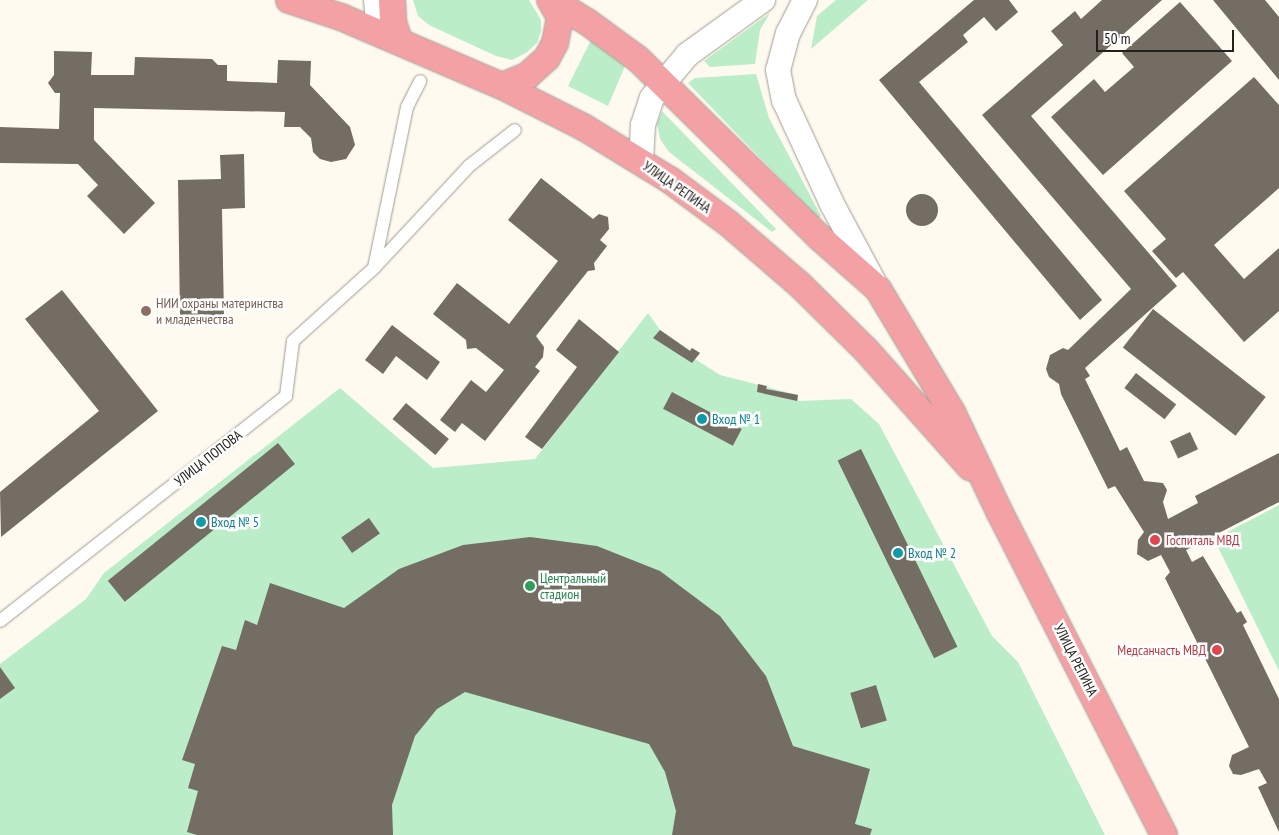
<!DOCTYPE html>
<meta charset="utf-8">
<style>
body{margin:0}
#map{position:relative;width:1279px;height:835px;overflow:hidden;background:#fffaf0;font-family:"PT Sans Narrow",sans-serif}
div>[style]{position:absolute}
.green>*{inset:0;background:#bbedc9}
.building>*{inset:0;background:#736d63;transform-origin:0 0}
.round{border-radius:50%}
.roads{filter:drop-shadow(0 0 1px #a19b90) drop-shadow(0 0 1px #a19b90)}
.pedestrian>*{height:12px;margin:-6px;padding:0 6px;transform-origin:6px;border-radius:6px;background:#fff}
.tertiary>*{height:20px;margin:-10px;padding:0 10px;transform-origin:10px;border-radius:10px;background:#fff}
.secondary>*{height:24px;margin:-12px;padding:0 12px;transform-origin:12px;border-radius:12px;background:#fff}
.primary>*{height:26px;margin:-13px;padding:0 13px;transform-origin:13px;border-radius:13px;background:#f4a1a6}
.dots>*{width:14px;height:14px;translate:-50% -50%;box-sizing:border-box;border:2px solid #fff;border-radius:50%}
span{translate:-50% -50%;white-space:nowrap;text-align:center;line-height:1.15;-webkit-text-stroke:5px #fff;paint-order:stroke}
.street-label{font-size:14px;color:#23211c}
.education-label{font-size:14px;color:#785e54}
.left{translate:0 -50%;text-align:left}
.culture-label{font-size:14px;color:#0d838f}
.health-label{font-size:14px;color:#be3a42}
.right{translate:-100% -50%;text-align:right}
.leisure-label{font-size:14px;color:#27864d}
.scale{position:absolute;left:1096px;top:30px;width:138px;height:22px;box-sizing:border-box;border:2px solid #23211c;border-top:0;padding-left:6px;font-size:15px;line-height:18px;white-space:nowrap;color:#23211c;-webkit-text-stroke:4px #fff;paint-order:stroke}
</style>
<div id="map">
<div class="green">
<i style="clip-path:polygon(413px 0,529px 0,541px 20px,541px 31px,537px 43px,526px 53px,512px 60px,496px 56px,429px 25px,418px 16px)"></i>
<i style="clip-path:polygon(836px 0,868px 0,811px 49px,817px 16px)"></i>
<i style="clip-path:polygon(770px 13px,760px 30px,755px 64px,710px 67px,704px 61px)"></i>
<i style="clip-path:polygon(591px 40px,625px 66px,608px 106px,568px 86px)"></i>
<i style="clip-path:polygon(756px 74px,769px 118px,821px 216px,818px 218px,688px 83px,695px 78px)"></i>
<i style="clip-path:polygon(662px 111px,776px 229px,772px 232px,669px 152px,660px 139px,657px 124px)"></i>
<i style="clip-path:polygon(648px 313px,660px 330px,690px 350px,692px 348px,700px 353px,695px 359px,720px 375px,798px 395px,798px 401px,851px 399px,879px 424px,992px 636px,1018px 662px,1105px 835px,0 835px,0 664px,86px 599px,104px 573px,340px 388px,433px 468px,535px 459px)"></i>
<i style="clip-path:polygon(1279px 505px,1279px 671px,1214px 539px)"></i>
</div>
<div class="building">
<i style="clip-path:polygon(974px 0,1009px 0,1018px 12px,996px 31px,984px 17px,963px 35px,968px 42px,919px 82px,1102px 300px,1080px 320px,879px 80px)"></i>
<i style="clip-path:polygon(1102px 0,1162px 0,1031px 116px,1177px 286px,1085px 368px,1090px 376px,1085px 379px,1120px 451px,1127px 447px,1144px 481px,1163px 483px,1167px 490px,1163px 502px,1168px 519px,1198px 503px,1195px 496px,1279px 453px,1279px 502px,1186px 550px,1192px 562px,1203px 556px,1237px 613px,1241px 611px,1247px 622px,1243px 625px,1279px 699px,1279px 832px,1258px 787px,1267px 783px,1259px 769px,1241px 775px,1233px 774px,1229px 766px,1232px 755px,1249px 747px,1165px 578px,1170px 572px,1161px 555px,1148px 561px,1137px 554px,1138px 540px,1144px 532px,1115px 486px,1108px 489px,1061px 394px,1059px 384px,1049px 377px,1046px 369px,1050px 355px,1063px 348px,1068px 350px,1131px 289px,982px 115px,1063px 45px,1051px 31px,1075px 11px,1081px 19px)"></i>
<i style="clip-path:polygon(1213px 0,1265px 0,1279px 17px,1279px 80px)"></i>
<i style="clip-path:polygon(1180px 2px,1232px 61px,1103px 175px,1051px 117px,1094px 79px,1105px 92px,1134px 67px,1122px 53px)"></i>
<i style="clip-path:polygon(54px 51px,92px 52px,91px 75px,134px 75px,135px 57px,212px 59px,218px 65px,227px 65px,227px 81px,277px 83px,278px 60px,311px 61px,310px 85px,350px 127px,355px 145px,346px 159px,331px 162px,320px 159px,313px 152px,311px 138px,300px 127px,284px 127px,285px 112px,94px 108px,94px 140px,155px 203px,124px 234px,87px 196px,98px 185px,78px 164px,0 163px,0 127px,59px 129px,60px 93px,55px 93px,48px 83px,54px 75px)"></i>
<i style="clip-path:polygon(1254px 77px,1279px 105px,1279px 188px,1214px 245px,1244px 279px,1279px 248px,1279px 311px,1244px 342px,1183px 272px,1176px 278px,1152px 251px,1166px 239px,1124px 191px)"></i>
<i style="clip-path:polygon(244px 154px,245px 208px,222px 209px,224px 317px,180px 318px,178px 180px,221px 179px,220px 155px)"></i>
<i style="clip-path:polygon(541px 178px,593px 219px,599px 214px,608px 217px,609px 229px,600px 240px,607px 246px,594px 263px,595px 270px,588px 271px,536px 336px,544px 347px,543px 357px,535px 367px,540px 371px,485px 441px,462px 423px,455px 432px,440px 420px,471px 380px,486px 392px,504px 370px,476px 348px,467px 349px,466px 340px,433px 314px,457px 283px,509px 324px,558px 261px,508px 220px)"></i>
<i class="round" style="left:906px;top:194px;width:32px;height:32px"></i>
<i style="clip-path:polygon(62px 290px,158px 411px,1px 537px,0 492px,99px 411px,25px 319px)"></i>
<i style="left:1153px;top:309px;width:143px;height:49px;rotate:38deg"></i>
<i style="clip-path:polygon(579px 319px,619px 352px,542px 449px,525px 437px,577px 367px,556px 350px)"></i>
<i style="clip-path:polygon(392px 325px,440px 362px,427px 380px,396px 356px,383px 374px,365px 360px)"></i>
<i style="clip-path:polygon(660px 330px,690px 351px,692px 348px,700px 353px,692px 363px,653px 338px)"></i>
<i style="left:1136px;top:373px;width:51px;height:19px;rotate:38deg"></i>
<i style="clip-path:polygon(758px 384px,767px 386px,766px 389px,798px 395px,797px 401px,757px 392px)"></i>
<i style="left:672px;top:392px;width:79px;height:19px;rotate:28deg"></i>
<i style="left:406px;top:403px;width:56px;height:21px;rotate:40deg"></i>
<i style="left:1190px;top:432px;width:19px;height:22px;rotate:65deg"></i>
<i style="left:278px;top:443px;width:27px;height:219px;rotate:51deg"></i>
<i style="left:861px;top:449px;width:220px;height:26px;rotate:64deg"></i>
<i style="left:369px;top:518px;width:19px;height:34px;rotate:55deg"></i>
<i style="clip-path:polygon(530px 537px,597px 546px,660px 571px,720px 616px,766px 676px,793px 746px,870px 769px,855px 824px,872px 829px,870px 835px,672px 835px,676px 811px,665px 772px,649px 744px,465px 692px,437px 709px,415px 736px,392px 805px,393px 835px,197px 835px,187px 832px,198px 791px,188px 788px,195px 764px,182px 760px,222px 646px,236px 650px,245px 620px,257px 625px,270px 583px,344px 608px,399px 569px,463px 545px)"></i>
<i style="clip-path:polygon(0 667px,15px 688px,0 699px)"></i>
<i style="left:876px;top:685px;width:37px;height:27px;rotate:73deg"></i>
</div>
<div class="roads">
<div class="pedestrian">
<i style="left:374px;top:268px;width:164px;rotate:-78.4deg"></i>
<i style="left:407px;top:107px;width:29px;rotate:-63deg"></i>
<i style="left:0;top:621px;width:364px;rotate:-38.2deg"></i>
<i style="left:286px;top:396px;width:55px;rotate:-82.7deg"></i>
<i style="left:293px;top:341px;width:109px;rotate:-42deg"></i>
<i style="left:374px;top:268px;width:139px;rotate:-47deg"></i>
<i style="left:469px;top:166px;width:58px;rotate:-38deg"></i>
</div>
<div class="tertiary">
<i style="left:374px;top:0;width:32px;rotate:85deg"></i>
</div>
<div class="secondary">
<i style="left:805px;top:0;width:37px;rotate:117deg"></i>
<i style="left:788px;top:33px;width:38px;rotate:105deg"></i>
<i style="left:778px;top:70px;width:31px;rotate:79deg"></i>
<i style="left:784px;top:100px;width:115px;rotate:65.2deg"></i>
<i style="left:832px;top:204px;width:93px;rotate:61.8deg"></i>
<i style="left:641px;top:162px;width:37px;rotate:-87deg"></i>
<i style="left:643px;top:125px;width:28px;rotate:-72deg"></i>
<i style="left:652px;top:98px;width:16px;rotate:-52deg"></i>
<i style="left:662px;top:85px;width:39px;rotate:-50deg"></i>
<i style="left:687px;top:55px;width:94px;rotate:-35.9deg"></i>
</div>
<div class="primary">
<i style="left:289px;top:0;width:55px;rotate:18.1deg"></i>
<i style="left:341px;top:17px;width:175px;rotate:23.2deg"></i>
<i style="left:502px;top:86px;width:93px;rotate:26.8deg"></i>
<i style="left:585px;top:128px;width:100px;rotate:31.5deg"></i>
<i style="left:670px;top:180px;width:72px;rotate:36.6deg"></i>
<i style="left:728px;top:223px;width:94px;rotate:40.7deg"></i>
<i style="left:799px;top:284px;width:94px;rotate:44.6deg"></i>
<i style="left:866px;top:350px;width:157px;rotate:48.4deg"></i>
<i style="left:392px;top:0;width:22px;rotate:87deg"></i>
<i style="left:393px;top:22px;width:20px;rotate:72deg"></i>
<i style="left:552px;top:0;width:40px;rotate:32deg"></i>
<i style="left:586px;top:21px;width:64px;rotate:36.2deg"></i>
<i style="left:638px;top:59px;width:254px;rotate:44.5deg"></i>
<i style="left:819px;top:237px;width:79px;rotate:41.4deg"></i>
<i style="left:878px;top:289px;width:144px;rotate:59deg"></i>
<i style="left:952px;top:412px;width:112px;rotate:64.6deg"></i>
<i style="left:1000px;top:513px;width:361px;rotate:63deg"></i>
<i style="left:502px;top:86px;width:27px;rotate:-22deg"></i>
<i style="left:527px;top:76px;width:27px;rotate:-42deg"></i>
<i style="left:547px;top:58px;width:17px;rotate:-62deg"></i>
<i style="left:555px;top:43px;width:26px;rotate:-79deg"></i>
<i style="left:560px;top:17px;width:20px;rotate:-120deg"></i>
</div>
</div>
<div class="dots">
<i style="left:146px;top:311px;background:#8d6e63"></i>
<i style="left:702px;top:419px;background:#0f9aa8"></i>
<i style="left:201px;top:522px;background:#0f9aa8"></i>
<i style="left:1155px;top:540px;background:#e0444e"></i>
<i style="left:898px;top:553px;background:#0f9aa8"></i>
<i style="left:530px;top:586px;background:#2e9e5b"></i>
<i style="left:1217px;top:650px;background:#e0444e"></i>
</div>
<div class="street-label">
<span style="left:677px;top:187px;rotate:35deg">УЛИЦА РЕПИНА</span>
<span style="left:208px;top:458px;rotate:-38deg">УЛИЦА ПОПОВА</span>
<span style="left:1076px;top:660px;rotate:63deg">УЛИЦА РЕПИНА</span>
</div>
<div class="education-label">
<span class="left" style="left:156px;top:311px">НИИ охраны материнства<br>и младенчества</span>
</div>
<div class="culture-label">
<span class="left" style="left:712px;top:419px">Вход № 1</span>
<span class="left" style="left:211px;top:522px">Вход № 5</span>
<span class="left" style="left:908px;top:553px">Вход № 2</span>
</div>
<div class="health-label">
<span class="left" style="left:1166px;top:540px">Госпиталь МВД</span>
<span class="right" style="left:1206px;top:650px">Медсанчасть МВД</span>
</div>
<div class="leisure-label">
<span class="left" style="left:540px;top:586px">Центральный<br>стадион</span>
</div>
<div class="scale">50 m</div>
</div>
